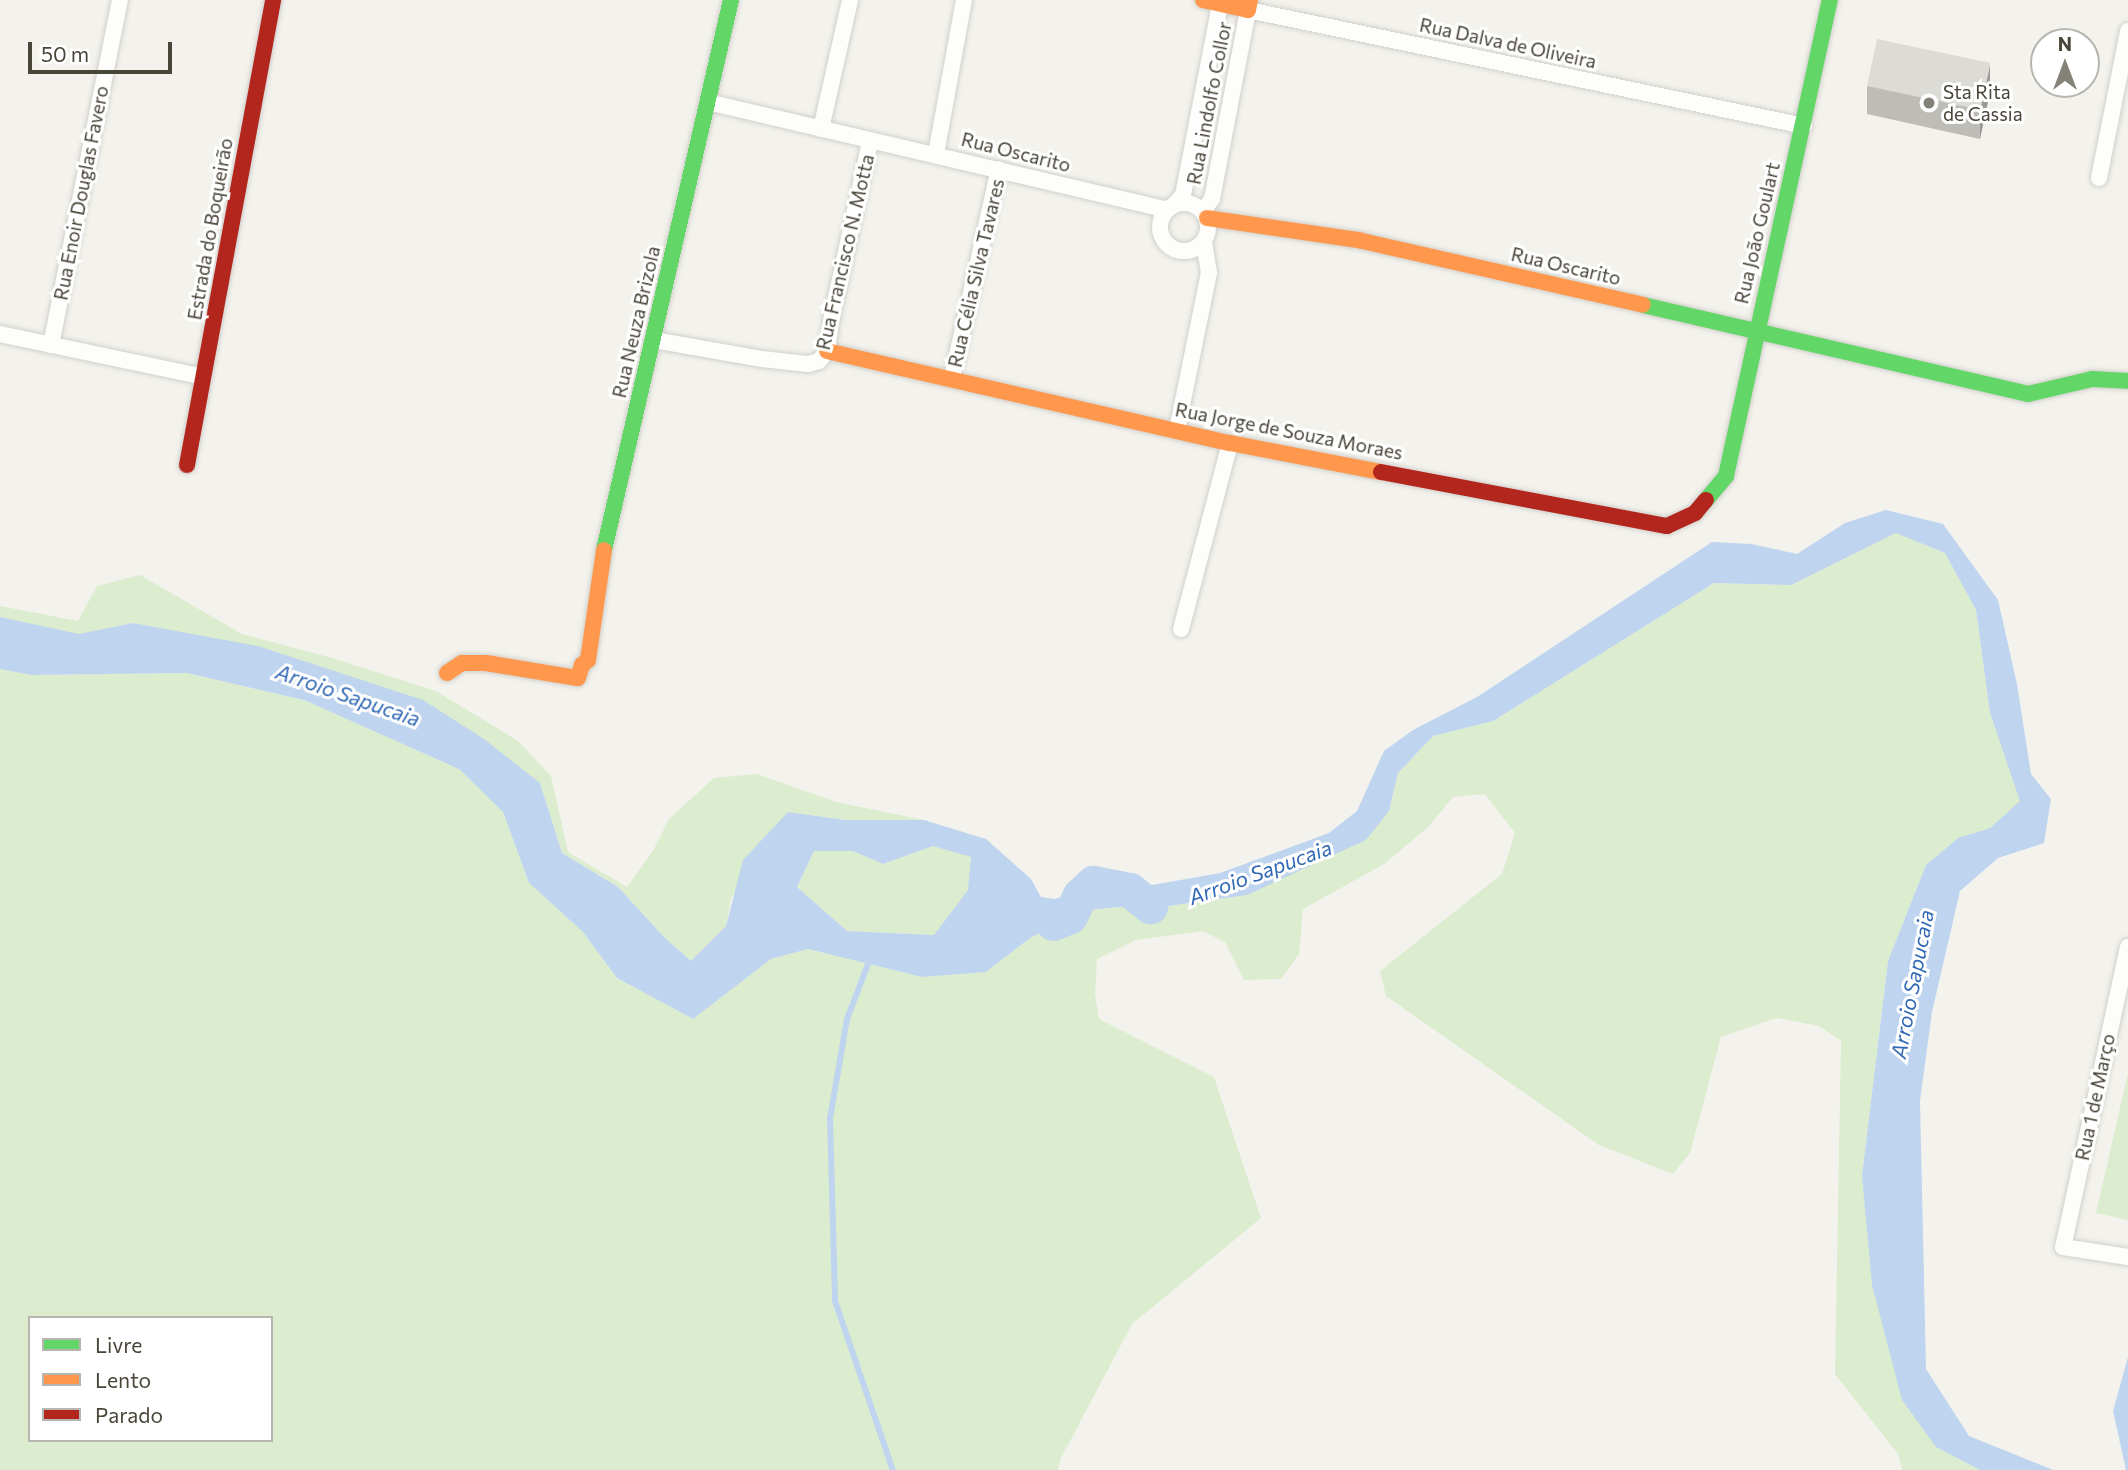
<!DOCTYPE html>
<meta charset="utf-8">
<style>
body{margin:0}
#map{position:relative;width:2128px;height:1470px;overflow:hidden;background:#f3f2ed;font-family:Commissioner,sans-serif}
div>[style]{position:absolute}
.green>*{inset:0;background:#dcecce}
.water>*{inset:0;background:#bfd5ef}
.stream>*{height:6px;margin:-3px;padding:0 3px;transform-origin:3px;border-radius:3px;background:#bfd5ef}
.river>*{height:35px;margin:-17.5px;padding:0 17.5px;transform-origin:17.5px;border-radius:17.5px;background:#bfd5ef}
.roads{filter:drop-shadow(0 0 2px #d1d0cb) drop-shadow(0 0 2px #d1d0cb)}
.street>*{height:16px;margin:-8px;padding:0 8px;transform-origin:8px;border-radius:8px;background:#fdfdfc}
.street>.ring{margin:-8px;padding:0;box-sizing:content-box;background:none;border:16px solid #fdfdfc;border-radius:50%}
.fast>*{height:16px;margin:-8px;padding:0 8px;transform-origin:8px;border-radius:8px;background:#63d668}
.slow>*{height:16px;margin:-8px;padding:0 8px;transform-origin:8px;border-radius:8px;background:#ff974d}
.jam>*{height:16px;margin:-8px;padding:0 8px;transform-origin:8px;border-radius:8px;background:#b3261e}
.wall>*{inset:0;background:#bebcb7}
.shaded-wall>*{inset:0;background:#9b9995}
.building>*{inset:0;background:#dddbd5;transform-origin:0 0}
.dots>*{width:19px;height:19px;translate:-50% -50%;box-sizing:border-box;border:4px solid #fff;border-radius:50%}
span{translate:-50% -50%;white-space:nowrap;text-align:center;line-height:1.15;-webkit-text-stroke:6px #fff;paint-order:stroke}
.street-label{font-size:19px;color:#494539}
.poi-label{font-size:19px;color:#494539}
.left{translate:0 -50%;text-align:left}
.water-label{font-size:21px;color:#3269b5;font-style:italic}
.legend{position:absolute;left:28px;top:1316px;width:245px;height:126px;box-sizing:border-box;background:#fff;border:2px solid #b6b5b0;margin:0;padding:9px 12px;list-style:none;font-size:21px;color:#494539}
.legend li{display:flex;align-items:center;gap:14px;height:35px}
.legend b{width:35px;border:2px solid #b6b5b0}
.north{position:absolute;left:2030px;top:28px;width:70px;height:70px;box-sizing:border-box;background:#fff;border:2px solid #b6b5b0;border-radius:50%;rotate:0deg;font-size:19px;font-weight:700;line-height:28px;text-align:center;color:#494539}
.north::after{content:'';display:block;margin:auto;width:24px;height:32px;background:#848278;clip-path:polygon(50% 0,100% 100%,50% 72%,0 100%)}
.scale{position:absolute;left:28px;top:42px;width:144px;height:32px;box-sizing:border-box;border:4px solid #494539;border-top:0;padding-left:9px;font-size:21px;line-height:24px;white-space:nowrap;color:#494539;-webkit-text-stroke:5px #fff;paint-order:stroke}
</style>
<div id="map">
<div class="green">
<i style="clip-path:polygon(evenodd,1896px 533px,1945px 553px,1976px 610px,1990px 713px,2021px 801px,1990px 828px,1958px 838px,1926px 865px,1888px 961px,1862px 1176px,1936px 1447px,1980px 1470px,1902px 1470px,1898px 1454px,1835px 1374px,1841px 1041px,1819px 1026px,1776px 1018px,1721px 1037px,1690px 1153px,1673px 1174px,1599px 1145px,1386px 996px,1380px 971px,1502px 874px,1515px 833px,1485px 794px,1453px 797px,1428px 827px,1384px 864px,1303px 909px,1299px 954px,1281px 979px,1244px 980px,1225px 942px,1203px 931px,1136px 940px,1097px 959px,1095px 994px,1099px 1019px,1214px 1077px,1261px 1218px,1132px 1324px,1061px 1458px,1058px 1470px,0 1470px,0 669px,31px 675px,187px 673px,304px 700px,459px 769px,503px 812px,529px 883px,583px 932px,617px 978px,693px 1019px,771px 959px,808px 949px,922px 977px,986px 972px,1030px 938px,1090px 910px,1129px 906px,1154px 908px,1247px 895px,1389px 811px,1398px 773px,1433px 736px,1493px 721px,1714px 583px,1791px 585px,1896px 533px,30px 1318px,271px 1318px,271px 1440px,30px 1440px,30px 1318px)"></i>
<i style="clip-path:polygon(140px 575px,242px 634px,332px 658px,436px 691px,518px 741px,551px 776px,568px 852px,627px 887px,653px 851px,669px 819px,714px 778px,757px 774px,836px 802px,924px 820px,846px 820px,788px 812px,731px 898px,726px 926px,691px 961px,664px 937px,618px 887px,562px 853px,540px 783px,133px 623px,79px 635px,0 617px,0 606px,78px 621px,97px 586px)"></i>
<i style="clip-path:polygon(933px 846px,971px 856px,969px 890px,934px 935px,847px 931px,797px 887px,814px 851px,853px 851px,883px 864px)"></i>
<i style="clip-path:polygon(2128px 1073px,2128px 1220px,2096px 1213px)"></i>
</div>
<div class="water">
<i style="clip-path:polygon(evenodd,1886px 510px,1943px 524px,1998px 600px,2017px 684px,2031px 774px,2051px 799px,2044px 843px,1998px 858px,1960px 891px,1932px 1012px,1920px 1101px,1926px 1369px,1969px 1436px,2053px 1470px,1980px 1470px,1936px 1447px,1902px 1400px,1872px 1285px,1862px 1176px,1888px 961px,1926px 865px,1958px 838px,1990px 828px,2020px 801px,1990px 713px,1976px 610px,1945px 553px,1896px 533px,1791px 585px,1714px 583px,1493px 721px,1433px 736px,1398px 773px,1389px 811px,1366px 840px,1247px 895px,1154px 908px,1129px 906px,1090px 910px,1030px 938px,986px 972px,922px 977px,808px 949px,771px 959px,693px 1019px,617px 978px,583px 932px,529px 883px,503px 812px,459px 769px,304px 700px,187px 673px,31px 675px,0 669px,0 617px,79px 634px,133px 623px,258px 646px,423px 700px,484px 739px,540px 783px,562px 853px,618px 887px,664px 937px,691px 961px,726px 926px,743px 860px,788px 812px,846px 820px,924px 820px,986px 839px,1031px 879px,1041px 897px,1054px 899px,1126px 882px,1152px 885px,1220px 873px,1329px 833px,1357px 811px,1384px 751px,1413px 730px,1477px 697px,1712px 542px,1751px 544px,1797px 554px,1845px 523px,1886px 510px,933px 846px,971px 857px,968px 890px,934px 935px,847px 931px,797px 887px,814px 851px,853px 851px,883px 864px,933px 846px)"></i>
<i style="clip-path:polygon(2128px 1357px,2128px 1470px,2126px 1470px,2113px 1411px)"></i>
</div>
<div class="stream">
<i style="left:870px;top:959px;width:64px;rotate:111deg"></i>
<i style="left:847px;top:1019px;width:100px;rotate:99.7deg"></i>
<i style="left:830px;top:1118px;width:183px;rotate:88.4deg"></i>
<i style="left:835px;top:1301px;width:179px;rotate:71.1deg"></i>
</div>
<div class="river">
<i style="left:1053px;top:923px;width:18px;rotate:-22deg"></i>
<i style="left:1070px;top:916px;width:23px;rotate:-65deg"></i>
<i style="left:1080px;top:895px;width:18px;rotate:-43deg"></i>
<i style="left:1093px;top:883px;width:38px;rotate:11deg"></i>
<i style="left:1130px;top:890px;width:26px;rotate:39deg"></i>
</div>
<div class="roads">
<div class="street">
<i style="left:708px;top:102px;width:472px;rotate:13.2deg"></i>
<i style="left:821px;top:129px;width:132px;rotate:-77.3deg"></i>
<i style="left:936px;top:154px;width:157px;rotate:-79.7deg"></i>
<i style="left:2099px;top:178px;width:150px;rotate:-78.8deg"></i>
<i class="ring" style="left:1160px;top:203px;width:32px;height:32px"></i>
<i style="left:1174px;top:205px;width:13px;rotate:-48deg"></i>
<i style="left:1183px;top:195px;width:195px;rotate:-79deg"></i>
<i style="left:1203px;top:211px;width:15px;rotate:-53deg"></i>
<i style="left:1212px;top:199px;width:192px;rotate:-79.2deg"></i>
<i style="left:1248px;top:10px;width:568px;rotate:11.78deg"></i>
<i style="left:0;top:334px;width:208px;rotate:11.9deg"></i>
<i style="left:654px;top:340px;width:110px;rotate:10deg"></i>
<i style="left:762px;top:359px;width:46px;rotate:6.2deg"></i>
<i style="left:808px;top:364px;width:11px;rotate:-15deg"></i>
<i style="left:819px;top:361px;width:13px;rotate:-51deg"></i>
<i style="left:827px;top:351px;width:35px;rotate:-82deg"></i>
<i style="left:832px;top:316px;width:178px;rotate:-77.7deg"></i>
<i style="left:51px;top:345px;width:352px;rotate:-78.7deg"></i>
<i style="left:952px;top:377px;width:213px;rotate:-77.3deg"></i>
<i style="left:1177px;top:430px;width:160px;rotate:-78.5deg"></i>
<i style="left:1209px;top:273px;width:32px;rotate:-99deg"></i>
<i style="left:1181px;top:629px;width:192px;rotate:-75.2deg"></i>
<i style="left:2128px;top:947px;width:307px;rotate:102.2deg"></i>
<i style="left:2063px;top:1247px;width:66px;rotate:8.7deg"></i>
</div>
<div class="fast">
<i style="left:1643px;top:305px;width:395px;rotate:13deg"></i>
<i style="left:2028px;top:394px;width:66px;rotate:-13.2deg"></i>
<i style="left:2092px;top:379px;width:36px;rotate:3deg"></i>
<i style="left:1706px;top:500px;width:31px;rotate:-50deg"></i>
<i style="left:1726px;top:476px;width:487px;rotate:-77.7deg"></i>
<i style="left:604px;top:550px;width:564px;rotate:-77deg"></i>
</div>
<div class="slow">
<i style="left:1203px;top:0;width:46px;rotate:12.5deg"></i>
<i style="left:1248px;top:10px;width:10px;rotate:-79deg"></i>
<i style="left:1207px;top:218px;width:153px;rotate:8.3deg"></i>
<i style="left:1358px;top:240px;width:292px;rotate:12.8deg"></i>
<i style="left:827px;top:351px;width:413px;rotate:12.9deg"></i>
<i style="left:1230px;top:443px;width:154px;rotate:10.9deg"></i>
<i style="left:447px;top:673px;width:18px;rotate:-34deg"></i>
<i style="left:462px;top:663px;width:24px"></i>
<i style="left:486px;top:663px;width:93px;rotate:9.3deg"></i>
<i style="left:578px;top:678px;width:14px;rotate:-73deg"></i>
<i style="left:582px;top:665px;width:8px;rotate:-40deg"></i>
<i style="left:588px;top:660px;width:111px;rotate:-81.7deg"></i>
</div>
<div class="jam">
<i style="left:187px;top:465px;width:473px;rotate:-79.5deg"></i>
<i style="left:1381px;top:472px;width:291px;rotate:10.7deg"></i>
<i style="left:1667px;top:526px;width:31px;rotate:-25deg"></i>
<i style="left:1695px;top:513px;width:17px;rotate:-50deg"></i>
</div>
</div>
<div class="wall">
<i style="clip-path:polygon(1867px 86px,1990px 92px,1980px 139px,1867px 114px)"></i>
</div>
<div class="shaded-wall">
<i style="clip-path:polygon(1990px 64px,1990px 92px,1980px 139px,1980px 111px)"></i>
</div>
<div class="building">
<i style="left:1877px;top:39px;width:116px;height:48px;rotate:12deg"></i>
</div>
<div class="dots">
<i style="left:1929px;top:103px;background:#848278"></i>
</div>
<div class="street-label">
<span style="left:1508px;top:43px;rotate:12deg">Rua Dalva de Oliveira</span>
<span style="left:1209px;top:103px;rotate:-79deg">Rua Lindolfo Collor</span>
<span style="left:1016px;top:152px;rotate:14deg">Rua Oscarito</span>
<span style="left:81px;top:193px;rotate:-79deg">Rua Enoir Douglas Favero</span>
<span style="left:210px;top:229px;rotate:-80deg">Estrada do Boqueirão</span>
<span style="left:1757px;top:233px;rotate:-77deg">Rua João Goulart</span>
<span style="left:845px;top:252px;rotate:-77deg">Rua Francisco N. Motta</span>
<span style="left:1566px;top:266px;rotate:13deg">Rua Oscarito</span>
<span style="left:976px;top:273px;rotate:-77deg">Rua Célia Silva Tavares</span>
<span style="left:636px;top:322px;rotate:-77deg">Rua Neuza Brizola</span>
<span style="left:1289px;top:431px;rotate:11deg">Rua Jorge de Souza Moraes</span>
<span style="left:2095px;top:1097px;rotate:-78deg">Rua 1 de Março</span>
</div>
<div class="poi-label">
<span class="left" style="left:1943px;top:103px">Sta Rita<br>de Cassia</span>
</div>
<div class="water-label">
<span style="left:348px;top:695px;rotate:19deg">Arroio Sapucaia</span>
<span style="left:1260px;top:872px;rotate:-20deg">Arroio Sapucaia</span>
<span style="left:1912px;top:984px;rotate:-79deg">Arroio Sapucaia</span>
</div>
<ul class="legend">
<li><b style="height:9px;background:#63d668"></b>Livre</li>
<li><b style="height:9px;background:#ff974d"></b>Lento</li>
<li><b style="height:9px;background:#b3261e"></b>Parado</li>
</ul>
<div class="north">N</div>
<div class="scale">50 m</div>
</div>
